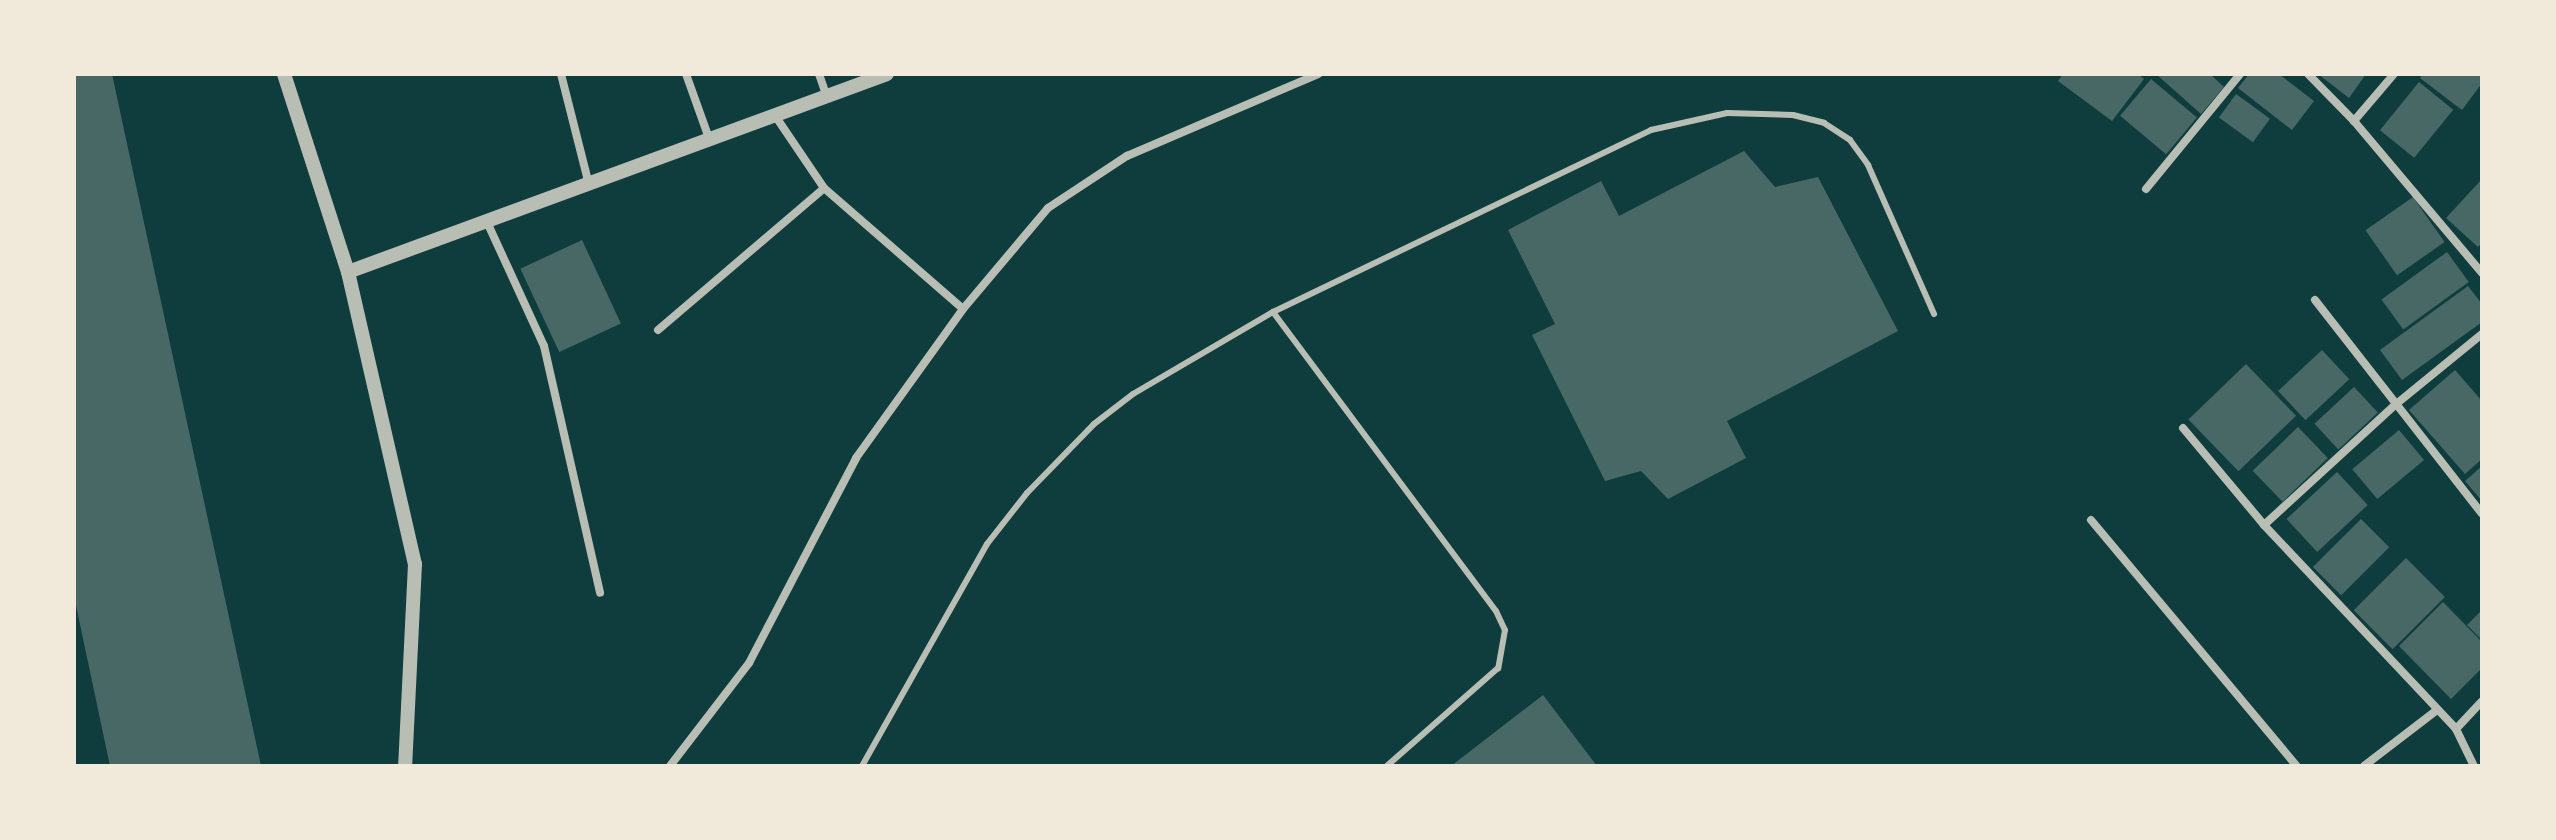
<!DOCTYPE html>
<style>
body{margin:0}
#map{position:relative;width:2556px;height:840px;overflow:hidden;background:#0f3d3e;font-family:Overpass,sans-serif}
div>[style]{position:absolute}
.building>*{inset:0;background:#486865;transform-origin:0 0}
.service>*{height:6px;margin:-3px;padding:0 3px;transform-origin:3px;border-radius:3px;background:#b8beb3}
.minor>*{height:8px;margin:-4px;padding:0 4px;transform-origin:4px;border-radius:4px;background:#b8beb3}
.tertiary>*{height:14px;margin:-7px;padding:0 7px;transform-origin:7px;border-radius:7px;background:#b8beb3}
span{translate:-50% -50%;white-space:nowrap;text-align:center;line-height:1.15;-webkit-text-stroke:6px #f1e9da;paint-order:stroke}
.frame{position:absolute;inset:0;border:76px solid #f1e9da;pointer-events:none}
</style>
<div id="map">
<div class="building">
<i style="clip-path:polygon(74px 74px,112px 74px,261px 766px,110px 766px,74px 596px)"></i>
<i style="clip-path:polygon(2063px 74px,2138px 74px,2144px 79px,2112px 121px,2058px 81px)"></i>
<i style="clip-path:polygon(2156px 74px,2210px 74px,2224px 87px,2201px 114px)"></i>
<i style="clip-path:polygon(2249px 74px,2279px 74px,2314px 101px,2292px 130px,2238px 88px)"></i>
<i style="clip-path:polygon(2318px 74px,2366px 74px,2349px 98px)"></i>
<i style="clip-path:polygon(2423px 74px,2482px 74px,2482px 83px,2462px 110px,2420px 78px)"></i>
<i style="left:2151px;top:79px;width:60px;height:48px;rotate:40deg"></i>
<i style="left:2419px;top:82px;width:44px;height:62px;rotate:39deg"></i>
<i style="left:2236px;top:94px;width:42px;height:29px;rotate:36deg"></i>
<i style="clip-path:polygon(1744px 151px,1775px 187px,1818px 177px,1898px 331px,1727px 421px,1746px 458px,1668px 499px,1641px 471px,1605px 481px,1532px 335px,1555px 324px,1508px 230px,1601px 181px,1619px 216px)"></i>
<i style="clip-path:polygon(2482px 179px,2482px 243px,2478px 247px,2446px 218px)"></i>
<i style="left:2413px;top:197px;width:55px;height:58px;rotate:55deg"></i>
<i style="left:582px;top:240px;width:92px;height:68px;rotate:65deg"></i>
<i style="left:2447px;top:252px;width:37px;height:81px;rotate:54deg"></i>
<i style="clip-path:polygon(2468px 286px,2482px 304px,2482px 322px,2402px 380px,2380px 350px)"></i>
<i style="left:2322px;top:350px;width:40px;height:60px;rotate:47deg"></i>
<i style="left:2246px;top:364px;width:72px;height:80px;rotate:46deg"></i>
<i style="clip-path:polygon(2455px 370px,2482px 401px,2482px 459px,2465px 474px,2409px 410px)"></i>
<i style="left:2354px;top:387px;width:35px;height:54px;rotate:47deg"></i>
<i style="left:2298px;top:427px;width:43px;height:63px;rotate:46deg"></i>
<i style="left:2399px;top:430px;width:39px;height:61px;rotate:50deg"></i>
<i style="clip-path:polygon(2482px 466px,2482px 501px,2465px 481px)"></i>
<i style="left:2337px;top:472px;width:45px;height:69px;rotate:47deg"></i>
<i style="left:2361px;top:519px;width:40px;height:68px;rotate:45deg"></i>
<i style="left:2406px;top:558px;width:55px;height:74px;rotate:45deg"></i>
<i style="clip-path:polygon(2443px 602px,2482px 642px,2482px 668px,2451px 699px,2399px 646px)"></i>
<i style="clip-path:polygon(2482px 610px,2482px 640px,2467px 625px)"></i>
<i style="clip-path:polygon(1543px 695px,1597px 766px,1451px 766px)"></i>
</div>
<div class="service">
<i style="left:1273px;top:312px;width:373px;rotate:53.3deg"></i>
<i style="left:1496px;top:611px;width:21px;rotate:65deg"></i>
<i style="left:1505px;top:630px;width:39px;rotate:100deg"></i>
<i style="left:1498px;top:668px;width:148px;rotate:138.6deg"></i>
<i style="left:862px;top:766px;width:255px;rotate:-60.6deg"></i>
<i style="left:987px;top:544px;width:65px;rotate:-51.9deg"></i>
<i style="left:1027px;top:493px;width:96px;rotate:-45.8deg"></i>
<i style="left:1094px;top:424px;width:49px;rotate:-37.6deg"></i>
<i style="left:1133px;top:394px;width:162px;rotate:-30.4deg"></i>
<i style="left:1273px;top:312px;width:420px;rotate:-25.7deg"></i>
<i style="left:1651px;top:130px;width:78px;rotate:-12.6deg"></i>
<i style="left:1727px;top:113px;width:66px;rotate:1.7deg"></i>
<i style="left:1793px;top:115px;width:32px;rotate:14deg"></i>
<i style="left:1824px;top:123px;width:31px;rotate:33deg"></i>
<i style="left:1850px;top:140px;width:31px;rotate:54deg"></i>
<i style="left:1868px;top:165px;width:163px;rotate:66.1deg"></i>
</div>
<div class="minor">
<i style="left:561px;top:74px;width:114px;rotate:75.8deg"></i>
<i style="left:686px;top:74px;width:71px;rotate:70.3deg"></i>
<i style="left:819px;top:74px;width:24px;rotate:71deg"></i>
<i style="left:2308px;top:74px;width:66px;rotate:45.6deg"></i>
<i style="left:2394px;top:74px;width:62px;rotate:130.4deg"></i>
<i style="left:2354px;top:121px;width:199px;rotate:49.9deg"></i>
<i style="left:776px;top:117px;width:86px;rotate:55.9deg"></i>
<i style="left:824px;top:188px;width:184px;rotate:41deg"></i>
<i style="left:2146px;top:189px;width:149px;rotate:-50.7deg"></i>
<i style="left:487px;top:222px;width:136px;rotate:65.3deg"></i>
<i style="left:544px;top:346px;width:253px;rotate:77.2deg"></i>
<i style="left:2315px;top:300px;width:271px;rotate:52deg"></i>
<i style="left:658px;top:330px;width:218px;rotate:-40.5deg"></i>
<i style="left:2183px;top:428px;width:126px;rotate:50.1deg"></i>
<i style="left:2264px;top:525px;width:280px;rotate:46.7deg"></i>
<i style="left:2456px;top:729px;width:38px;rotate:-47deg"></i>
<i style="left:2091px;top:520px;width:321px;rotate:50.1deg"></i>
<i style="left:2264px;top:525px;width:178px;rotate:-42.5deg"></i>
<i style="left:2395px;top:405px;width:112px;rotate:-39.2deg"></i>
<i style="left:2456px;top:729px;width:41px;rotate:64.1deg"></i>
<i style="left:670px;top:766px;width:130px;rotate:-52.5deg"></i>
<i style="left:749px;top:663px;width:231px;rotate:-62.4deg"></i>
<i style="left:856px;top:458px;width:183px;rotate:-54.3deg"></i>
<i style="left:963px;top:309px;width:132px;rotate:-49.9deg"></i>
<i style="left:1048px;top:208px;width:95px;rotate:-33.4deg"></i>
<i style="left:1127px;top:156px;width:208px;rotate:-23.2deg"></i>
<i style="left:2364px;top:766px;width:92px;rotate:-37.5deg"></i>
</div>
<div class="tertiary">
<i style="left:284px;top:74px;width:208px;rotate:72.1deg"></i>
<i style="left:348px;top:272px;width:300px;rotate:77.1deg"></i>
<i style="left:415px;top:564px;width:202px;rotate:92.8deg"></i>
<i style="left:348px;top:272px;width:574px;rotate:-20.17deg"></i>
</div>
<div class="frame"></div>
</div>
